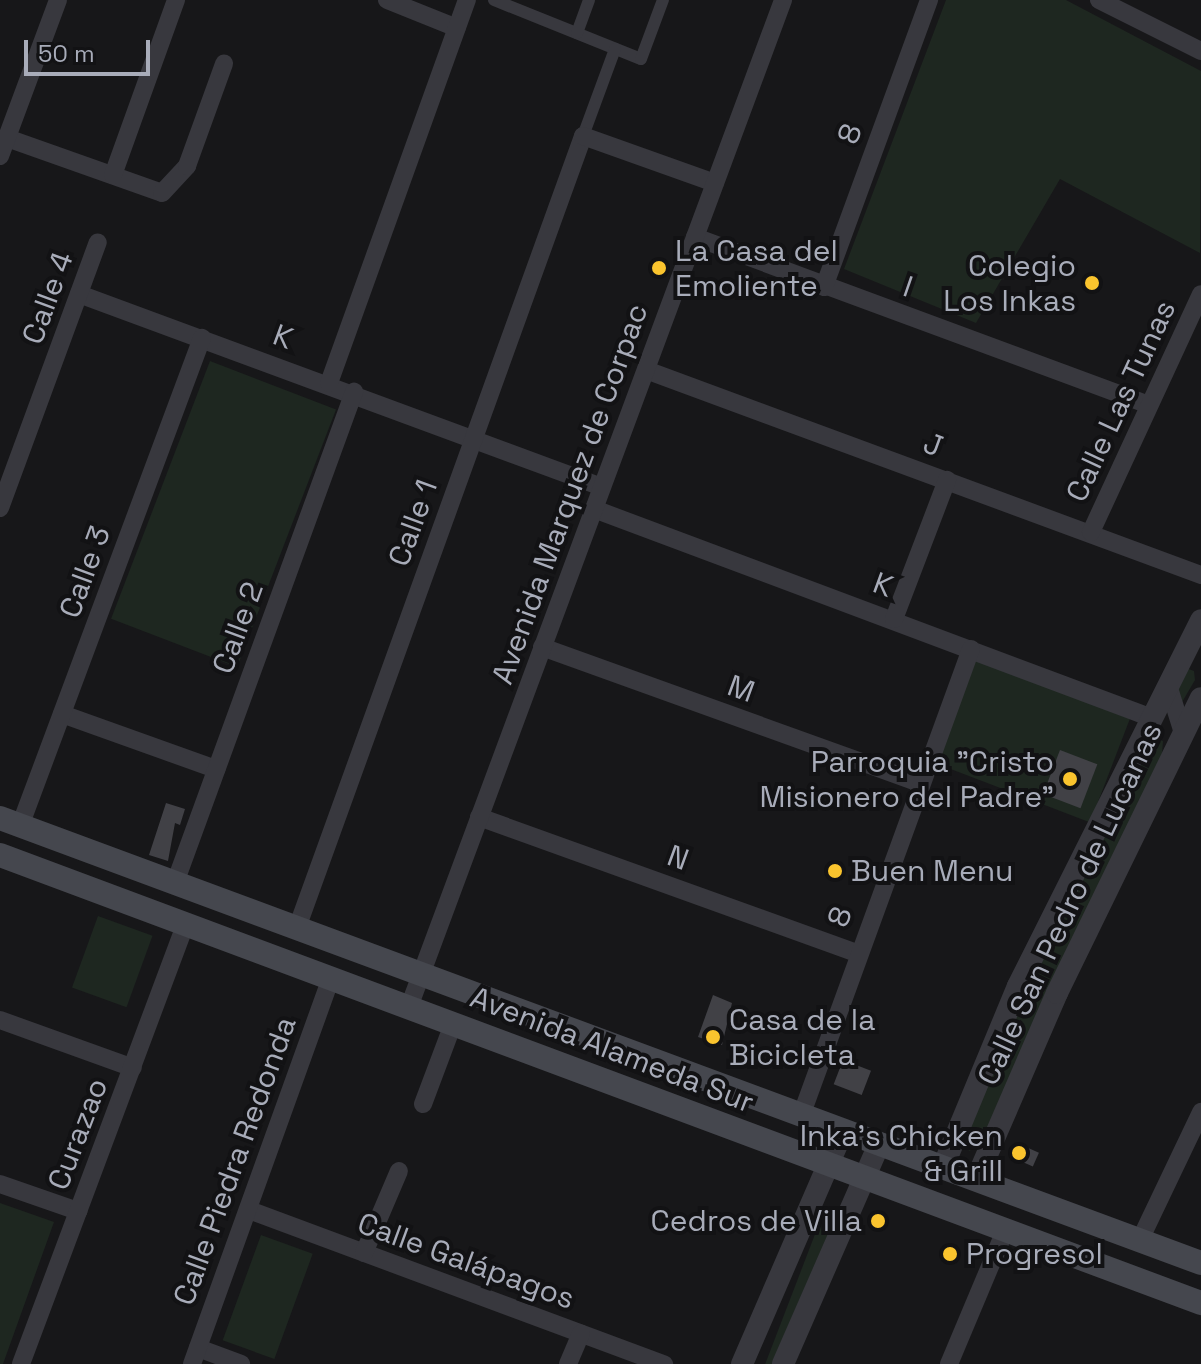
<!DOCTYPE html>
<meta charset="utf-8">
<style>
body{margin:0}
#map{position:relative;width:1201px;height:1364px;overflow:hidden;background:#171719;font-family:"Space Grotesk",sans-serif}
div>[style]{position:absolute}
.green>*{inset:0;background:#1e2720;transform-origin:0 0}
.building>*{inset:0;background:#414146;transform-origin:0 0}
.pedestrian>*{height:12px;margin:-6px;padding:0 6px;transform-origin:6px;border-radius:6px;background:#38383e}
.minor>*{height:18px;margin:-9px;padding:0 9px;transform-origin:9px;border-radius:9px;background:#38383e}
.tertiary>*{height:22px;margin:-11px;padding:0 11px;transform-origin:11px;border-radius:11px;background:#38383e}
.secondary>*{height:24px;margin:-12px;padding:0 12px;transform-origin:12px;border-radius:12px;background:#45474e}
.dots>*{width:22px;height:22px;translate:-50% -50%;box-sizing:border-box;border:4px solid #121214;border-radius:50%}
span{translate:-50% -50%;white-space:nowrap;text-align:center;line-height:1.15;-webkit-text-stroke:8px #121214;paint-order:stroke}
.street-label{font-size:30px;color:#a8acb9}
.poi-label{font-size:30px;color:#a8acb9}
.left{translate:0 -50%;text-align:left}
.right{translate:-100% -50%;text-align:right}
.scale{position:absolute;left:24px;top:40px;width:126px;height:36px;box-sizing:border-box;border:4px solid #a8acb9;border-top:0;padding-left:10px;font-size:24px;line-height:28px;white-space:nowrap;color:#a8acb9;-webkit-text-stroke:6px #121214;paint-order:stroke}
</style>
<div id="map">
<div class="green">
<i style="clip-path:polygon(946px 0,1066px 0,1201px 71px,1200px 253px,1060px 179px,976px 323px,844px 269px)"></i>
<i style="left:210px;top:361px;width:135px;height:276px;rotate:21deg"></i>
<i style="left:974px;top:659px;width:167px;height:111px;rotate:21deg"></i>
<i style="clip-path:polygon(1186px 668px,1194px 671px,1195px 680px,1178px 709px,1165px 701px)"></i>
<i style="clip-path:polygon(1153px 737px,1163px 741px,1162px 754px,979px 1146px,969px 1151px,964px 1140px,1047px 943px)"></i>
<i style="left:98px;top:916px;width:58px;height:76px;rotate:20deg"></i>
<i style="clip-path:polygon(0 1203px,54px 1222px,3px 1364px,0 1364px)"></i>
<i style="left:822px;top:1216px;width:17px;height:162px;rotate:21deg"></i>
<i style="left:261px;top:1235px;width:55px;height:112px;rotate:20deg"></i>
</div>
<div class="building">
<i style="left:1060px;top:750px;width:40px;height:47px;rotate:21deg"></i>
<i style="clip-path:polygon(166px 803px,185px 809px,180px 825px,175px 823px,168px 861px,149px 855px)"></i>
<i style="clip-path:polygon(713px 995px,732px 1003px,722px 1045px,698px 1037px)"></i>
<i style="left:843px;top:1060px;width:30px;height:26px;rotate:21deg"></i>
<i style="left:1017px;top:1143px;width:24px;height:15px;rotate:24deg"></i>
</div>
<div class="pedestrian">
<i style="left:494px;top:0;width:158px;rotate:21.9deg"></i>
<i style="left:641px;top:59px;width:63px;rotate:-69.6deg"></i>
<i style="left:577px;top:33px;width:35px;rotate:-70deg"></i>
<i style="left:583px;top:136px;width:93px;rotate:-69.8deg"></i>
</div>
<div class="minor">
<i style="left:387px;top:0;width:75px;rotate:21.8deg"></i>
<i style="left:1099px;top:0;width:114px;rotate:26.6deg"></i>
<i style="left:7px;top:138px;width:164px;rotate:19.5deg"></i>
<i style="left:162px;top:193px;width:37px;rotate:-47deg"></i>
<i style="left:187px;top:166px;width:109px;rotate:-70.1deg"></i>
<i style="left:0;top:156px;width:166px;rotate:-69.6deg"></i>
<i style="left:113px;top:175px;width:186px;rotate:-70.2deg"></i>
<i style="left:695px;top:237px;width:483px;rotate:20.3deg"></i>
<i style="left:824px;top:287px;width:306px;rotate:-69.9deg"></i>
<i style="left:79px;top:294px;width:557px;rotate:20.26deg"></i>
<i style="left:646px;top:370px;width:592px;rotate:20.27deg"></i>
<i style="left:329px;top:383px;width:407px;rotate:-70.2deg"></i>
<i style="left:0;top:508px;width:283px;rotate:-69.8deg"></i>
<i style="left:594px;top:509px;width:596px;rotate:20.53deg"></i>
<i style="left:1091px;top:532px;width:262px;rotate:-65.2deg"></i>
<i style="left:894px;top:619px;width:149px;rotate:-69.1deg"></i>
<i style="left:542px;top:647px;width:402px;rotate:19.8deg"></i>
<i style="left:1168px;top:685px;width:50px;rotate:72.6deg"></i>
<i style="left:62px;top:714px;width:164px;rotate:19.7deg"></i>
<i style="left:479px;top:817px;width:402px;rotate:19.8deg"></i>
<i style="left:20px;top:826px;width:521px;rotate:-69.55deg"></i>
<i style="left:175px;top:883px;width:523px;rotate:-69.97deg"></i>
<i style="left:297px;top:928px;width:842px;rotate:-70.14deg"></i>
<i style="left:583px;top:136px;width:140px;rotate:19.6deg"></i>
<i style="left:409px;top:1007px;width:1074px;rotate:-69.62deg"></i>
<i style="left:0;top:1020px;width:141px;rotate:19.8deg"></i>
<i style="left:423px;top:1104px;width:85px;rotate:-69.4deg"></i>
<i style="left:801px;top:1116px;width:497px;rotate:-70deg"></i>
<i style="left:0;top:1184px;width:83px;rotate:19.1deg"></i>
<i style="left:249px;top:1210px;width:443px;rotate:20.4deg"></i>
<i style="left:1140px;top:1240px;width:142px;rotate:-64.5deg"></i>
<i style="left:364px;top:1253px;width:89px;rotate:-66.9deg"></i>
<i style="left:198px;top:1348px;width:46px;rotate:20.4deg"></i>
<i style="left:21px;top:1364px;width:471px;rotate:-69.5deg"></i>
<i style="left:192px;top:1364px;width:411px;rotate:-70.2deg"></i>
<i style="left:568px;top:1364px;width:33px;rotate:-67deg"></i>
<i style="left:949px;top:1364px;width:144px;rotate:-67.2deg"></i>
</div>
<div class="tertiary">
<i style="left:943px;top:1167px;width:196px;rotate:-67.5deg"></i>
<i style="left:1018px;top:986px;width:409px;rotate:-63.4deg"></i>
<i style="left:976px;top:1180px;width:204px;rotate:-66.6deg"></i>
<i style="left:1057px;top:993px;width:328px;rotate:-64deg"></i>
<i style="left:742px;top:1364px;width:254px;rotate:-66.6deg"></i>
<i style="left:783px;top:1364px;width:240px;rotate:-66.4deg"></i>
</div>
<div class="secondary">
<i style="left:0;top:818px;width:1281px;rotate:20.33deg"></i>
<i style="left:0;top:855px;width:1282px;rotate:20.46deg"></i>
</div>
<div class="dots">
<i style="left:659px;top:268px;background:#fac42e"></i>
<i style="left:1092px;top:283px;background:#fac42e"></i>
<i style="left:1070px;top:779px;background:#fac42e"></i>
<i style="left:835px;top:871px;background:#fac42e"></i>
<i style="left:713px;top:1037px;background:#fac42e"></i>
<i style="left:1019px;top:1153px;background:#fac42e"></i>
<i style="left:878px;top:1221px;background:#fac42e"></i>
<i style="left:950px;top:1254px;background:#fac42e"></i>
</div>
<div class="street-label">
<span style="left:850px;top:134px;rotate:-70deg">8</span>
<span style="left:908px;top:287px;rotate:19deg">I</span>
<span style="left:48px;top:298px;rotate:-70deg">Calle 4</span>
<span style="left:283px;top:337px;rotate:20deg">K</span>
<span style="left:1121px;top:401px;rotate:-65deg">Calle Las Tunas</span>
<span style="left:933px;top:445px;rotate:20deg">J</span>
<span style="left:570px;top:494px;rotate:-70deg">Avenida Marquez de Corpac</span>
<span style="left:413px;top:523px;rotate:-70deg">Calle 1</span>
<span style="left:85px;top:572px;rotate:-70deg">Calle 3</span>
<span style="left:883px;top:585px;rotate:20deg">K</span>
<span style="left:238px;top:628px;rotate:-70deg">Calle 2</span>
<span style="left:741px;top:689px;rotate:20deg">M</span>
<span style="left:678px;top:858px;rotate:20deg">N</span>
<span style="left:1070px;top:904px;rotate:-65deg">Calle San Pedro de Lucanas</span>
<span style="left:840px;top:917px;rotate:-70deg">8</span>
<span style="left:612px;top:1050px;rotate:21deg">Avenida Alameda Sur</span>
<span style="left:78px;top:1134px;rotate:-69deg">Curazao</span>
<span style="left:235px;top:1161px;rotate:-70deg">Calle Piedra Redonda</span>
<span style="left:466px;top:1261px;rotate:20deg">Calle Galápagos</span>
</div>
<div class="poi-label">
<span class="left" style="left:675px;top:268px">La Casa del<br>Emoliente</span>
<span class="right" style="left:1076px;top:283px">Colegio<br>Los Inkas</span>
<span class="right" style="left:1054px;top:779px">Parroquia "Cristo<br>Misionero del Padre"</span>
<span class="left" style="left:851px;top:871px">Buen Menu</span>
<span class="left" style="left:729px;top:1037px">Casa de la<br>Bicicleta</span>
<span class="right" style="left:1003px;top:1153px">Inka's Chicken<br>&amp; Grill</span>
<span class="right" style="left:862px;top:1221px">Cedros de Villa</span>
<span class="left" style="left:966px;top:1254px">Progresol</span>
</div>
<div class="scale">50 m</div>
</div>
